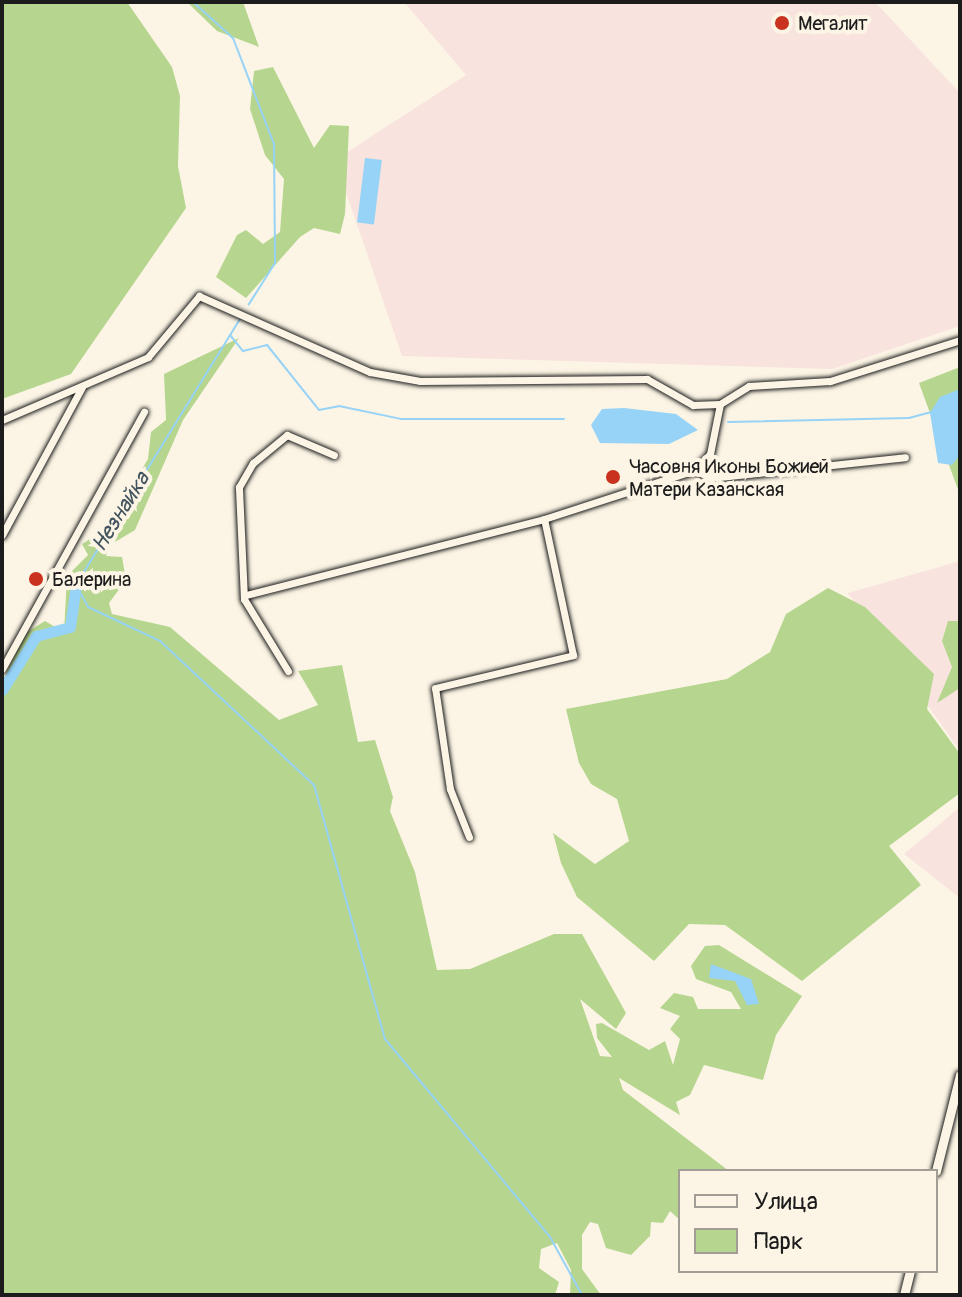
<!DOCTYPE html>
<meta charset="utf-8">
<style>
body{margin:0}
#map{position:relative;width:962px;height:1297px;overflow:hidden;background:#fcf5e5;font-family:Pangolin,sans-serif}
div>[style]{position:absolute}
.built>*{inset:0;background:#f8e3de}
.green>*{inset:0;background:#b6d68f}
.water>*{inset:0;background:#97d3f7;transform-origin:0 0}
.stream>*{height:2px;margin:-1px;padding:0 1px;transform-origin:1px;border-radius:1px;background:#97d3f7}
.river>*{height:11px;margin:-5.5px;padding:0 5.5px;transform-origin:5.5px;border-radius:5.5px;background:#97d3f7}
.roads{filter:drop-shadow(0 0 2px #1c1c1c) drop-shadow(0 0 2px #1c1c1c)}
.minor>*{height:7px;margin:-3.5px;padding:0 3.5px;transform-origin:3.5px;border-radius:3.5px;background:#fcf5e5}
.major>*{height:9px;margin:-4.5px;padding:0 4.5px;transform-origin:4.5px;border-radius:4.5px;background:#fcf5e5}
.dots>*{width:22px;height:22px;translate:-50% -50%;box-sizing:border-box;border:4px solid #fcf5e5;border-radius:50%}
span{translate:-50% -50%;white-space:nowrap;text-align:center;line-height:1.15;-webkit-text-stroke:8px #fcf5e5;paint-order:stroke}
.poi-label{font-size:20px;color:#1c1c1c}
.left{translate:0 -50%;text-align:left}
.water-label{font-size:22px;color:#41535e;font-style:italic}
.frame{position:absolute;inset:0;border:4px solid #1c1c1c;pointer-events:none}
.legend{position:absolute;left:678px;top:1169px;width:260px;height:104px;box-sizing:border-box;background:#fcf5e5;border:2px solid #a29e95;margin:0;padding:10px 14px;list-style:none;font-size:24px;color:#1c1c1c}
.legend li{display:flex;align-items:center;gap:16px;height:40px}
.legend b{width:40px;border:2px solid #a29e95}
</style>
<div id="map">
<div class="built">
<i style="clip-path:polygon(404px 2px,875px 2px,960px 93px,960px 326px,832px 369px,402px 356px,335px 160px,466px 75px)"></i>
<i style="clip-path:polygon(960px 561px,960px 751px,848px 593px)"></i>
<i style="clip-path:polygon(960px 807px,960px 898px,904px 854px)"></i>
</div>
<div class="green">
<i style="clip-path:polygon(2px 2px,127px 2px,172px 67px,180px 96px,178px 166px,186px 208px,71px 374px,2px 399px)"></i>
<i style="clip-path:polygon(187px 2px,243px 2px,259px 47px,217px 31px)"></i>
<i style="clip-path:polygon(273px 67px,314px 148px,330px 125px,349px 126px,345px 214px,340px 234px,314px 228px,300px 237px,246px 298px,216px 277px,237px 235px,246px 230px,263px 244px,280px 232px,284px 179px,265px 155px,250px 109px,254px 71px)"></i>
<i style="clip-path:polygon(239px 338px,183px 420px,135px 530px,110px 545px,106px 556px,122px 557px,126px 580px,109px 603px,112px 614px,170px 627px,279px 720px,318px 705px,298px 671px,342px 665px,358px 742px,375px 740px,393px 797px,390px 811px,415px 872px,437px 970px,470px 969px,554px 934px,582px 934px,626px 1013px,616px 1029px,580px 999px,600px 1056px,612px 1057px,597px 1038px,596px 1024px,602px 1023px,649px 1050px,665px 1041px,673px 1065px,680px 1039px,670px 1029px,680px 1016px,660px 1008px,674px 993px,693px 997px,698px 1009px,741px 1009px,731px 992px,696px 979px,691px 966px,705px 946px,719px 945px,802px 996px,776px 1035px,763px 1080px,704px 1065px,690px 1095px,676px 1102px,680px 1115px,619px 1078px,623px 1090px,729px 1171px,680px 1171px,680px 1220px,670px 1211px,663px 1223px,651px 1222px,650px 1236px,631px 1255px,606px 1248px,598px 1224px,590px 1222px,582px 1235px,582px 1269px,601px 1295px,570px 1295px,571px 1270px,557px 1243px,541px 1249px,539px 1268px,559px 1282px,555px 1295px,2px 1295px,2px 683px,24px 634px,45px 621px,64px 632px,67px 576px,88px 555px,82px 544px,107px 528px,148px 459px,151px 432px,166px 420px,164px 374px)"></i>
<i style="clip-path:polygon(960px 367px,960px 495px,919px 383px)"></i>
<i style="clip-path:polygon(828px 588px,865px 607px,934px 674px,927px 709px,960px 754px,960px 793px,889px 846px,921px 885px,802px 981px,725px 925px,689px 924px,654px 961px,577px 897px,561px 863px,553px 833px,595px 864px,629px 841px,617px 799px,591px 784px,579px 763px,566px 709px,727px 679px,770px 652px,786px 614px)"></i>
<i style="clip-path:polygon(948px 621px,960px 621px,960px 688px,937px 703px,952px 667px,942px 641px)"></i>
</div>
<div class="water">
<i style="left:365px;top:158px;width:17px;height:65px;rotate:7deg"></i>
<i style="clip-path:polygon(960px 389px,960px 455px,952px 465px,938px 463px,930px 413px,940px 397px)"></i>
<i style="clip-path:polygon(624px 408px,676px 414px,698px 430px,669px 444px,600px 443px,591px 425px,602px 409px)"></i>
<i style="clip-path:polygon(711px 964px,751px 979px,759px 1004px,747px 1005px,735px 981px,709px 978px)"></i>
</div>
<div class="stream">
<i style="left:193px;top:2px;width:54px;rotate:42deg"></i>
<i style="left:233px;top:38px;width:114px;rotate:68.9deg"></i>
<i style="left:274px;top:144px;width:119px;rotate:89.5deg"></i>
<i style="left:275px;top:263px;width:49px;rotate:122.4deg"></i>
<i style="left:240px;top:319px;width:312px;rotate:121.7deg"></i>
<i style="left:76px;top:585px;width:25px;rotate:61deg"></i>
<i style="left:88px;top:607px;width:80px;rotate:25.3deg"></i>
<i style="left:160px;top:641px;width:211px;rotate:43.1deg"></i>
<i style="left:314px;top:785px;width:264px;rotate:74.4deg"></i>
<i style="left:385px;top:1039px;width:258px;rotate:50.2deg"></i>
<i style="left:550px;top:1237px;width:66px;rotate:61.1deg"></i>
<i style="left:230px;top:335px;width:21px;rotate:51deg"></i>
<i style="left:243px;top:351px;width:25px;rotate:-14deg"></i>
<i style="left:267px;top:345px;width:83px;rotate:51.3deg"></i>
<i style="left:319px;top:410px;width:20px;rotate:-11deg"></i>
<i style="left:339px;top:406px;width:63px;rotate:11.8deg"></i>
<i style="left:401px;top:419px;width:163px"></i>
<i style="left:728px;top:422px;width:181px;rotate:-1.3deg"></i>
<i style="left:909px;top:418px;width:24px;rotate:-15deg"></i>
</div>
<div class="river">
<i style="left:2px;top:690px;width:64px;rotate:-57.8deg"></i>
<i style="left:36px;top:636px;width:35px;rotate:-15deg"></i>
<i style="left:70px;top:627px;width:42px;rotate:-81.9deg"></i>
</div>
<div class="roads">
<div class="minor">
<i style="left:2px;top:420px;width:159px;rotate:-23.3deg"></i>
<i style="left:148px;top:357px;width:80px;rotate:-50.1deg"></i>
<i style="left:199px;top:296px;width:187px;rotate:24deg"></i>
<i style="left:370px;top:372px;width:51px;rotate:10.2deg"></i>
<i style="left:420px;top:381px;width:227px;rotate:-0.5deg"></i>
<i style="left:647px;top:379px;width:53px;rotate:29.5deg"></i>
<i style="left:693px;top:405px;width:27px;rotate:-2deg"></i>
<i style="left:720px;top:404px;width:34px;rotate:-32deg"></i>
<i style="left:749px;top:386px;width:81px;rotate:-3.5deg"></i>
<i style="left:830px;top:381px;width:136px;rotate:-17.5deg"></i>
<i style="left:695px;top:470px;width:17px;rotate:28deg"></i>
<i style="left:710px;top:478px;width:196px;rotate:-6.1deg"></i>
<i style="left:2px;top:535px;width:168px;rotate:-61.6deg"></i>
<i style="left:246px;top:595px;width:308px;rotate:-14.3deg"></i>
<i style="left:544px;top:519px;width:159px;rotate:-18deg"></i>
<i style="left:695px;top:470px;width:22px;rotate:-47deg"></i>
<i style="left:710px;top:454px;width:51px;rotate:-78.7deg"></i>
<i style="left:2px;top:669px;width:294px;rotate:-61.1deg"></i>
<i style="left:288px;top:671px;width:84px;rotate:-121.4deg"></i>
<i style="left:244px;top:599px;width:112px;rotate:-92.6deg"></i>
<i style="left:239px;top:487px;width:28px;rotate:-60deg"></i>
<i style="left:253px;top:463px;width:44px;rotate:-39.5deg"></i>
<i style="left:287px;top:435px;width:51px;rotate:23.1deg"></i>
<i style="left:469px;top:837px;width:52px;rotate:-111.6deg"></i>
<i style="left:450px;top:789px;width:102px;rotate:-98.4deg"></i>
<i style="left:435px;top:688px;width:142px;rotate:-13.4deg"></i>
<i style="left:573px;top:655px;width:139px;rotate:-102deg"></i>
</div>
<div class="major">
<i style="left:936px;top:1171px;width:99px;rotate:-76deg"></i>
<i style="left:904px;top:1295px;width:25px;rotate:-76deg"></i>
</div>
</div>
<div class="dots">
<i style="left:782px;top:23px;background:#c8321e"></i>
<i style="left:613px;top:477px;background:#c8321e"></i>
<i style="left:36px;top:579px;background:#c8321e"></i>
</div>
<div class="poi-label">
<span class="left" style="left:798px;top:23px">Мегалит</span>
<span class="left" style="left:629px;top:478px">Часовня Иконы Божией<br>Матери Казанская</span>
<span class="left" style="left:52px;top:579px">Балерина</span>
</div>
<div class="water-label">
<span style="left:121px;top:512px;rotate:-58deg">Незнайка</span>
</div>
<div class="frame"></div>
<ul class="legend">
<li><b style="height:10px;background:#fcf5e5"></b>Улица</li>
<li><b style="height:22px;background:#b6d68f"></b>Парк</li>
</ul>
</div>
